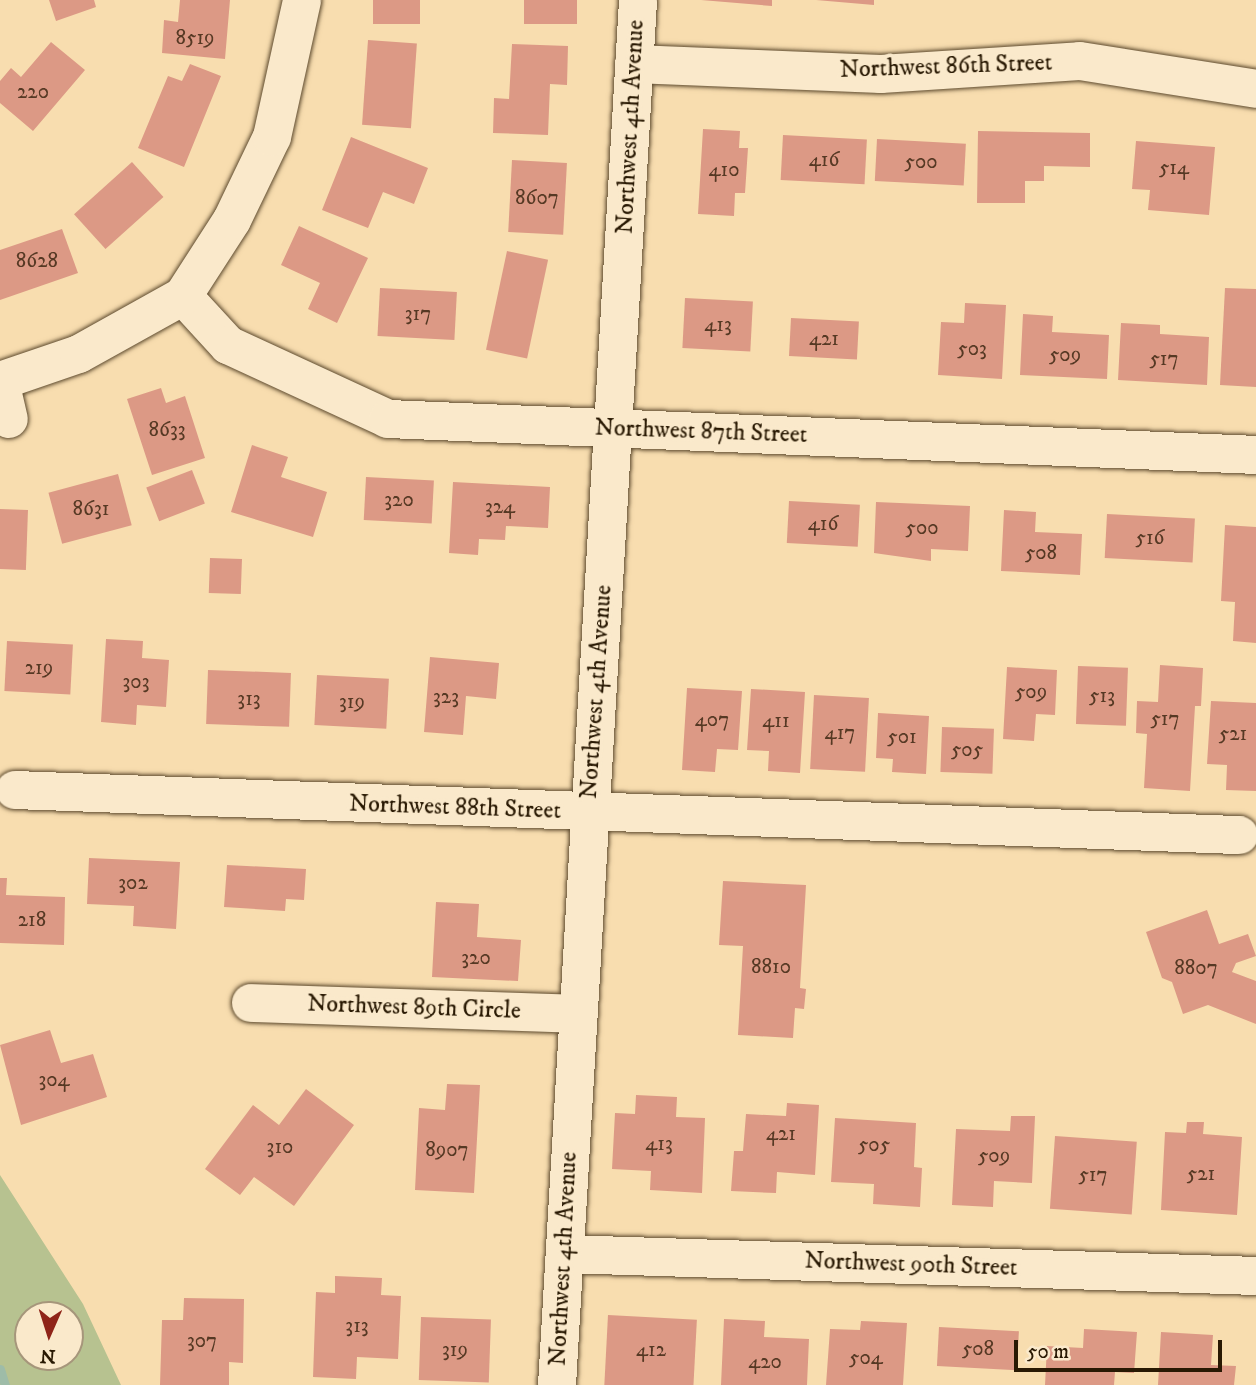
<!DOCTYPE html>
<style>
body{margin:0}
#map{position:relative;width:1256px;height:1385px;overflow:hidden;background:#f8ddaf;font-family:"IM FELL DW Pica",serif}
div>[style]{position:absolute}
.green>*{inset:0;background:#b7c290}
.stream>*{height:9px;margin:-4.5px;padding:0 4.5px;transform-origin:4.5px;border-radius:4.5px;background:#9ebca8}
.building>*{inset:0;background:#dc9985;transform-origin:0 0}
.roads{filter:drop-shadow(0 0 2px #5d4a2e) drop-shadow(0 0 2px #5d4a2e)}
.minor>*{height:38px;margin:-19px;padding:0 19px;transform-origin:19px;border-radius:19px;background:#fae9cb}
span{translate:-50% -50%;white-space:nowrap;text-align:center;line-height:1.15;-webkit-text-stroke:7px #fae9cb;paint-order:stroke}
.number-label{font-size:21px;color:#563924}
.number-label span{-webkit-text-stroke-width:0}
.street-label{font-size:24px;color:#291903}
.north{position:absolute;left:14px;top:1301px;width:70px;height:70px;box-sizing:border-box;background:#fae9cb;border:2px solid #a6967b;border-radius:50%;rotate:183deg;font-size:19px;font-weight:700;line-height:28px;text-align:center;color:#291903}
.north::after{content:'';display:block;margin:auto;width:24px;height:32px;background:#8f2418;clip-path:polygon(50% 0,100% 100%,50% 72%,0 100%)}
.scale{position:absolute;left:1014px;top:1340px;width:208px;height:32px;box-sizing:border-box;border:4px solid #291903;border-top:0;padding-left:9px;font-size:21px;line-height:24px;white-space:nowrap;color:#291903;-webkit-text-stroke:5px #fae9cb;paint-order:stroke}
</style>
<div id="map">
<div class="green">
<i style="clip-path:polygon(evenodd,0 1175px,83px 1304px,121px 1385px,0 1385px,0 1175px,28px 1315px,70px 1315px,70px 1357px,28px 1357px,28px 1315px)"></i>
</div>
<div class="stream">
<i style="left:0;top:1369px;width:17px;rotate:73deg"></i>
</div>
<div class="building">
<i style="clip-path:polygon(49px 0,94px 0,96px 7px,56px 21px)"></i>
<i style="clip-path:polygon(180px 0,230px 0,225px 59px,162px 53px,164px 20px,178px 22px)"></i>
<i style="left:373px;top:0;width:47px;height:24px"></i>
<i style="left:524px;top:0;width:53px;height:24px"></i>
<i style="clip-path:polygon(701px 0,772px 0,772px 6px)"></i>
<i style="clip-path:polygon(816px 0,874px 0,874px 5px)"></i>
<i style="left:368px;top:40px;width:49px;height:85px;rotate:4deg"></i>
<i style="clip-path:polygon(51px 42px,85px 70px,33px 131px,0 103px,0 81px,11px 68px,21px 77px)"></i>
<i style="clip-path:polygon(512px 44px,568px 46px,567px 85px,550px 84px,548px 135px,493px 133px,494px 98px,509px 99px)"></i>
<i style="clip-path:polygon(190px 64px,221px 76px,184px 167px,138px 148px,168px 76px,182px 81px)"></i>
<i style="clip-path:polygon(703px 129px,740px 131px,739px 148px,748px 148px,745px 193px,735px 193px,734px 216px,698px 214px)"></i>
<i style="clip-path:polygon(978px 131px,1090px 133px,1090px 167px,1044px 166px,1044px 181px,1025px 181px,1025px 203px,977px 203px)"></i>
<i style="left:783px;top:135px;width:84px;height:45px;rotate:3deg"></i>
<i style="clip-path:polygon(351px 137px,428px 168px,414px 204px,383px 192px,368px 228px,322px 210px)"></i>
<i style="left:877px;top:139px;width:89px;height:42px;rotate:3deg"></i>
<i style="clip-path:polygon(1136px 141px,1215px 147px,1209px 215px,1148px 210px,1150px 190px,1132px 189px)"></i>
<i style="left:512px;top:160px;width:55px;height:72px;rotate:3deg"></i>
<i style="left:132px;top:162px;width:47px;height:78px;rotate:48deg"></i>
<i style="clip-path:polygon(299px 226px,368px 258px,337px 323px,308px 309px,320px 283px,281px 265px)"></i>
<i style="clip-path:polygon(62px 229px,78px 273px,0 300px,0 250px)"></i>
<i style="left:507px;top:251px;width:42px;height:101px;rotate:12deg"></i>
<i style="left:380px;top:288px;width:77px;height:48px;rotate:3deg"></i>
<i style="clip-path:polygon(1225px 288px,1256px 289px,1256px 387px,1220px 385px)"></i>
<i style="left:685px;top:298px;width:68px;height:50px;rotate:3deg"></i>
<i style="clip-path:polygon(965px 303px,1006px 305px,1002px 379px,938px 375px,941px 322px,964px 323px)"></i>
<i style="clip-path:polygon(1023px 314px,1053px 316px,1052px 332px,1109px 335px,1107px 379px,1020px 375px)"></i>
<i style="left:791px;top:318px;width:68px;height:38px;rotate:3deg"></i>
<i style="clip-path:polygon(1121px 323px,1160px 325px,1160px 334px,1209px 337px,1207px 385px,1118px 380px)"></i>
<i style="clip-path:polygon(161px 388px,166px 403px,185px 396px,205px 458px,152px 475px,127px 399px)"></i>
<i style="clip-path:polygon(252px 445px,288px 457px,281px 477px,327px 492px,313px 537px,231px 512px)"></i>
<i style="left:192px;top:470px;width:36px;height:49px;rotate:69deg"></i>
<i style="left:118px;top:474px;width:53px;height:72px;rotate:75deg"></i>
<i style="left:366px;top:477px;width:68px;height:43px;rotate:3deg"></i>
<i style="clip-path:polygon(453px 482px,550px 487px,548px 528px,506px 526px,505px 540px,479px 539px,478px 555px,449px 553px)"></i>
<i style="left:789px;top:501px;width:71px;height:42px;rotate:3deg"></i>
<i style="clip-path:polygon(876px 502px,970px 506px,968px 551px,931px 549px,931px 561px,874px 553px)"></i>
<i style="left:0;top:509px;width:28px;height:60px;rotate:2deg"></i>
<i style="clip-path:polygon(1004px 510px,1036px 512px,1035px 532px,1082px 534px,1080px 575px,1001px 571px)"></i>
<i style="left:1107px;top:514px;width:88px;height:44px;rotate:3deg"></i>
<i style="clip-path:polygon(1225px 525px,1256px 527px,1256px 643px,1233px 641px,1235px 602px,1221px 601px)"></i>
<i style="left:210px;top:558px;width:32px;height:35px;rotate:2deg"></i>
<i style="clip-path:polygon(106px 639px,143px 641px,142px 658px,169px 660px,166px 707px,137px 705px,136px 725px,101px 722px)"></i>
<i style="left:7px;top:641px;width:66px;height:50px;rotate:3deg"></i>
<i style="clip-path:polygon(430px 657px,499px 663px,496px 699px,466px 696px,463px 735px,424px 732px)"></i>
<i style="clip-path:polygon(1160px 665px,1203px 668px,1201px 706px,1195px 706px,1190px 791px,1144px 788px,1147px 734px,1136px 733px,1137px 701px,1158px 702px)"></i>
<i style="left:1078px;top:666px;width:50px;height:58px;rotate:2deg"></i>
<i style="clip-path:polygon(1007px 667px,1057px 670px,1055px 715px,1036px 714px,1034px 741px,1003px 739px)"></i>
<i style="left:208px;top:670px;width:83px;height:54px;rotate:2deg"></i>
<i style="left:317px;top:675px;width:72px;height:50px;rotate:3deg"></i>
<i style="clip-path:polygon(687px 688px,742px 691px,738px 750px,717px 749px,715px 772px,682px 770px)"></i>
<i style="clip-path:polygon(751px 689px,805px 692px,800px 773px,768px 771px,769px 751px,747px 750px)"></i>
<i style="left:814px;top:695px;width:55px;height:74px;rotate:3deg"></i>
<i style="clip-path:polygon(1211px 701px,1256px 703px,1256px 791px,1226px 790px,1227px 765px,1207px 764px)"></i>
<i style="clip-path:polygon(878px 713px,929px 716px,926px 774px,892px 772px,893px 759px,876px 758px)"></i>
<i style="left:942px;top:727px;width:52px;height:45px;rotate:2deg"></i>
<i style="clip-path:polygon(89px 858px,180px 862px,176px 929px,133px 926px,134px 906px,87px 904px)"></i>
<i style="clip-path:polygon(227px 865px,306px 869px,304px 900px,286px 899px,285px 911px,224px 907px)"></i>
<i style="clip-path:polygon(0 878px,7px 878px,6px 895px,65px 897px,64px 945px,0 943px)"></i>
<i style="clip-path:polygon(723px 881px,806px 885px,800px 988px,806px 989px,804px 1009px,795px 1008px,793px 1038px,738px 1035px,743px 946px,719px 945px)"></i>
<i style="clip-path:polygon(436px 902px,479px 904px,477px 937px,521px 940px,518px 981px,432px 977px)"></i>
<i style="clip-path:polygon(1207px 910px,1219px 944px,1248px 934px,1256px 956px,1236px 963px,1232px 972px,1256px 981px,1256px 1024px,1208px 1005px,1183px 1014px,1172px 982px,1162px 978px,1146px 932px)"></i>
<i style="clip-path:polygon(50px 1030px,61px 1063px,93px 1054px,107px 1097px,21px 1125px,0 1045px)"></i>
<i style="clip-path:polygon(447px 1084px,480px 1085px,474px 1193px,415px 1190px,419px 1108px,445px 1110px)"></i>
<i style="clip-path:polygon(306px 1089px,354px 1125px,294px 1206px,254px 1177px,240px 1195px,205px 1169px,253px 1105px,279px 1125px)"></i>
<i style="clip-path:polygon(636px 1095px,677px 1097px,676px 1117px,705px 1118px,702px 1193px,650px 1190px,651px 1171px,612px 1169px,615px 1113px,635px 1114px)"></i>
<i style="clip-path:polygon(787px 1103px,819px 1105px,815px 1175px,777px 1172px,776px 1193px,731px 1191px,734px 1151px,743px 1151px,746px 1114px,786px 1116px)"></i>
<i style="clip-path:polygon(1011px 1116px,1035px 1116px,1032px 1183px,994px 1181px,993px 1207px,952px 1205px,956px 1129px,1010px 1131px)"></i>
<i style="clip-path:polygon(835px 1118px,916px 1123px,914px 1167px,922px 1168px,920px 1207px,873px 1204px,874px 1184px,831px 1182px)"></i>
<i style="clip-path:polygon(1187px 1122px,1204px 1122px,1203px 1134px,1242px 1137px,1237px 1215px,1161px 1210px,1165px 1132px,1186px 1133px)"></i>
<i style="left:1055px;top:1136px;width:82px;height:73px;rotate:4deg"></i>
<i style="clip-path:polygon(335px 1276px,382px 1278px,381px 1295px,401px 1296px,398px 1359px,357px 1357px,356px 1379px,313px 1377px,316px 1292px,335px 1293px)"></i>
<i style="clip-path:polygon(184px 1298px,244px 1299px,243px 1363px,229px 1362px,229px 1385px,160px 1385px,162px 1320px,183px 1320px)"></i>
<i style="left:608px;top:1315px;width:89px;height:70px;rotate:3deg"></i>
<i style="left:421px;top:1317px;width:70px;height:63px;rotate:2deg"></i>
<i style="clip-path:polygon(724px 1319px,765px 1321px,764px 1337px,809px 1339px,807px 1385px,721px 1385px)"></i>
<i style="clip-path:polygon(861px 1321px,907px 1323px,903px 1385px,826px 1385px,830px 1329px,860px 1330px)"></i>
<i style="left:939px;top:1327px;width:80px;height:39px;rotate:3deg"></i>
<i style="clip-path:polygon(1084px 1329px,1137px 1332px,1134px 1373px,1115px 1372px,1114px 1385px,1045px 1385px,1047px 1346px,1083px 1348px)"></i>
<i style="clip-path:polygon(1161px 1332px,1213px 1335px,1211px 1365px,1236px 1366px,1234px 1385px,1158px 1385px)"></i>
</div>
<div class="roads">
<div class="minor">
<i style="left:634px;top:64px;width:247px;rotate:2.3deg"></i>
<i style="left:881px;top:74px;width:199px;rotate:-3.7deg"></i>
<i style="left:1080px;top:61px;width:178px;rotate:9deg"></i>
<i style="left:183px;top:296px;width:67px;rotate:47.4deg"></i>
<i style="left:228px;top:345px;width:176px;rotate:24.8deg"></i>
<i style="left:388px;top:419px;width:869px;rotate:2.37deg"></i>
<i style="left:0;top:381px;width:83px;rotate:-18.9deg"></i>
<i style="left:79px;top:354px;width:119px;rotate:-29.1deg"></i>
<i style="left:183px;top:296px;width:90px;rotate:-57.2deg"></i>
<i style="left:232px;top:220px;width:92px;rotate:-64.3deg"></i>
<i style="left:272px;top:137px;width:140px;rotate:-77.6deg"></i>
<i style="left:0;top:381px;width:39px;rotate:77deg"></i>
<i style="left:15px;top:790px;width:1225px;rotate:2.11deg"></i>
<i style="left:251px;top:1003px;width:327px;rotate:1.9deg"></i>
<i style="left:565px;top:1254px;width:691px;rotate:1.82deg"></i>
<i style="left:557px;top:1385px;width:1387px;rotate:-86.65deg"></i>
</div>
</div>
<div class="number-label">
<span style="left:195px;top:38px">8519</span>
<span style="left:33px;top:92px">220</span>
<span style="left:824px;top:160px">416</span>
<span style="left:921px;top:162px">500</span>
<span style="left:1174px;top:168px">514</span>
<span style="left:724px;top:170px">410</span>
<span style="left:537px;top:198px">8607</span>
<span style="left:37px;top:261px">8628</span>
<span style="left:418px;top:314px">317</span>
<span style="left:718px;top:325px">413</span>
<span style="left:824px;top:339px">421</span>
<span style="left:972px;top:349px">503</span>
<span style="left:1065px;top:355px">509</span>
<span style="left:1164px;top:359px">517</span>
<span style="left:167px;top:430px">8633</span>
<span style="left:399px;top:500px">320</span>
<span style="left:500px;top:507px">324</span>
<span style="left:91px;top:509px">8631</span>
<span style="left:823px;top:524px">416</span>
<span style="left:922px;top:528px">500</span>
<span style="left:1150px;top:538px">516</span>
<span style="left:1041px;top:553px">508</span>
<span style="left:39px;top:668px">219</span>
<span style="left:136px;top:682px">303</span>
<span style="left:1031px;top:692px">509</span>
<span style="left:1102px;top:696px">513</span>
<span style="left:446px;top:697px">323</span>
<span style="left:249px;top:699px">313</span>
<span style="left:352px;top:702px">319</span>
<span style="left:1165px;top:719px">517</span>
<span style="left:712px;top:720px">407</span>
<span style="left:776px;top:721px">411</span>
<span style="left:840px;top:733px">417</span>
<span style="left:1233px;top:734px">521</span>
<span style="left:902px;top:737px">501</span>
<span style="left:967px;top:750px">505</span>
<span style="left:133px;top:883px">302</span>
<span style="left:32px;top:920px">218</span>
<span style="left:476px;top:958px">320</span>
<span style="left:771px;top:967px">8810</span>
<span style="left:1196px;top:968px">8807</span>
<span style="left:54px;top:1080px">304</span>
<span style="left:781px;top:1134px">421</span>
<span style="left:659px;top:1144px">413</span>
<span style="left:874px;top:1145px">505</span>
<span style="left:280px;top:1147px">310</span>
<span style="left:447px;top:1150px">8907</span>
<span style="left:994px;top:1156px">509</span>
<span style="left:1201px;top:1174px">521</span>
<span style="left:1093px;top:1175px">517</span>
<span style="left:357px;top:1326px">313</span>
<span style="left:202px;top:1341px">307</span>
<span style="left:978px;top:1349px">508</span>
<span style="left:455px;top:1350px">319</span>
<span style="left:651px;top:1350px">412</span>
<span style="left:866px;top:1358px">504</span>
<span style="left:765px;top:1362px">420</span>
</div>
<div class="street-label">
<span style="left:946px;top:67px;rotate:-2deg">Northwest 86th Street</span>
<span style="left:631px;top:127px;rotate:-87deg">Northwest 4th Avenue</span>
<span style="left:701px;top:432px;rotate:2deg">Northwest 87th Street</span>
<span style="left:597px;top:692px;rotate:-86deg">Northwest 4th Avenue</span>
<span style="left:455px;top:808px;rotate:2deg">Northwest 88th Street</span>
<span style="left:414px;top:1008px;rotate:2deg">Northwest 89th Circle</span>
<span style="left:564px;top:1259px;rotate:-87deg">Northwest 4th Avenue</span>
<span style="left:911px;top:1265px;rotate:2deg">Northwest 90th Street</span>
</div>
<div class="north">N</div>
<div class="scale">50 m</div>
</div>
